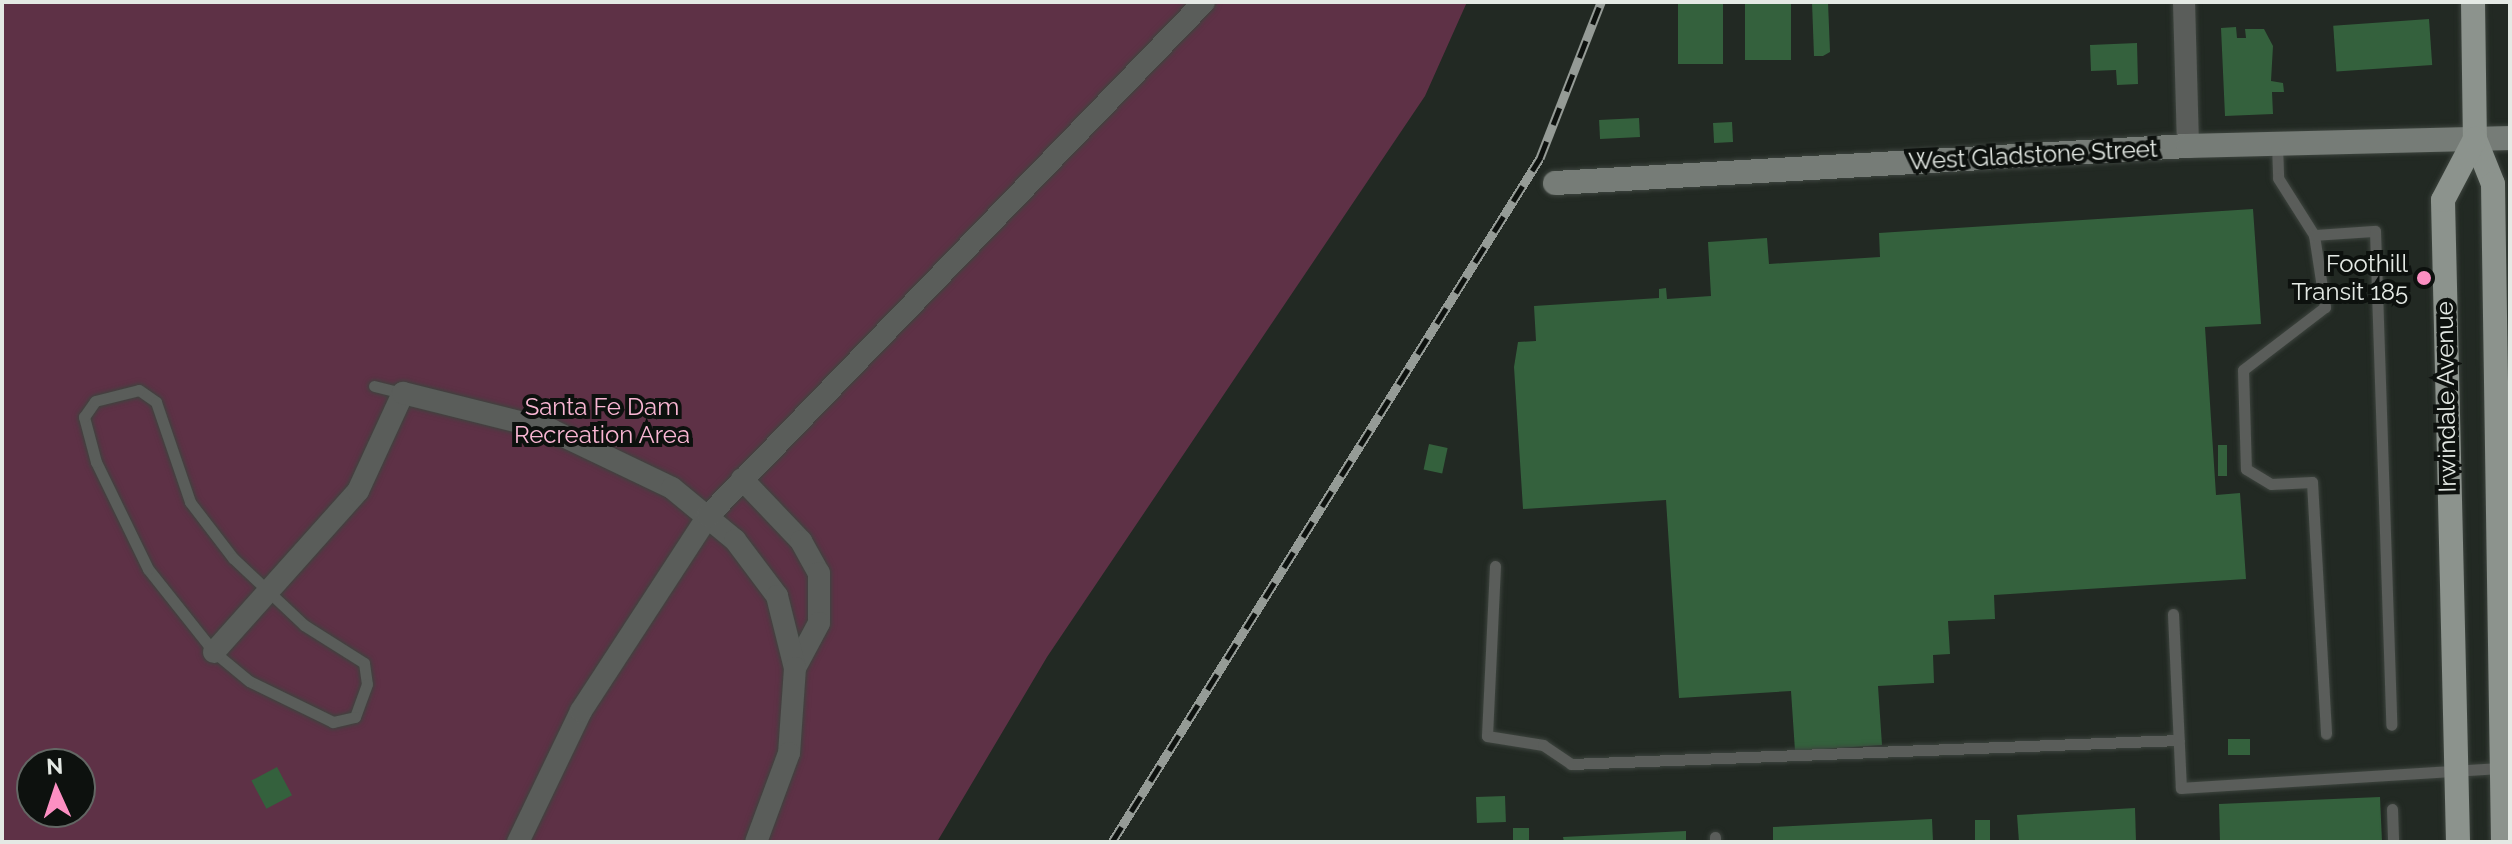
<!DOCTYPE html>
<style>
body{margin:0}
#map{position:relative;width:2512px;height:844px;overflow:hidden;background:#222923;font-family:Raleway,sans-serif}
div>[style]{position:absolute}
.green>*{inset:0;background:#5e3146}
.building>*{inset:0;background:#34613d;transform-origin:0 0}
.roads{filter:drop-shadow(0 0 2px #3d443e) drop-shadow(0 0 2px #3d443e)}
.lane>*{height:11px;margin:-5.5px;padding:0 5.5px;transform-origin:5.5px;border-radius:5.5px;background:#5a5d5a}
.street>*{height:22px;margin:-11px;padding:0 11px;transform-origin:11px;border-radius:11px;background:#5a5d5a}
.secondary>*{height:24px;margin:-12px;padding:0 12px;transform-origin:12px;border-radius:12px;background:#767c77}
.primary>*{height:24px;margin:-12px;padding:0 12px;transform-origin:12px;border-radius:12px;background:#8c938d}
.rail>*{height:9px;margin-top:-4.5px;transform-origin:0;background:repeating-linear-gradient(90deg,#0d110e 0 18px,#959b96 0 36px);box-sizing:border-box;border-block:2px solid #959b96}
.dots>*{width:22px;height:22px;translate:-50% -50%;box-sizing:border-box;border:4px solid #0d110e;border-radius:50%}
span{translate:-50% -50%;white-space:nowrap;text-align:center;line-height:1.15;-webkit-text-stroke:8px #0d110e;paint-order:stroke}
.street-label{font-size:24px;color:#e4e9e4}
.poi-label{font-size:24px;color:#e4e9e4}
.right{translate:-100% -50%;text-align:right}
.park-label{font-size:24px;color:#f9b6d3}
.frame{position:absolute;inset:0;border:4px solid #e4e9e4;pointer-events:none}
.north{position:absolute;left:16px;top:748px;width:80px;height:80px;box-sizing:border-box;background:#0d110e;border:2px solid #636764;border-radius:50%;rotate:357deg;font-size:22px;font-weight:700;line-height:32px;text-align:center;color:#e4e9e4}
.north::after{content:'';display:block;margin:auto;width:28px;height:36px;background:#fc8fc2;clip-path:polygon(50% 0,100% 100%,50% 72%,0 100%)}
</style>
<div id="map">
<div class="green">
<i style="clip-path:polygon(evenodd,2px 2px,1467px 2px,1425px 96px,1047px 657px,937px 842px,2px 842px,2px 2px,32px 764px,80px 764px,80px 812px,32px 812px,32px 764px)"></i>
</div>
<div class="building">
<i style="left:1678px;top:2px;width:45px;height:62px"></i>
<i style="left:1745px;top:2px;width:46px;height:58px"></i>
<i style="clip-path:polygon(1812px 2px,1828px 2px,1830px 52px,1823px 56px,1814px 56px)"></i>
<i style="left:2429px;top:19px;width:46px;height:96px;rotate:86deg"></i>
<i style="clip-path:polygon(2236px 27px,2237px 38px,2246px 38px,2245px 29px,2264px 29px,2273px 46px,2271px 81px,2283px 83px,2284px 92px,2272px 92px,2273px 114px,2225px 116px,2221px 28px)"></i>
<i style="clip-path:polygon(2137px 43px,2138px 84px,2117px 85px,2116px 70px,2091px 71px,2090px 45px)"></i>
<i style="left:1639px;top:118px;width:19px;height:40px;rotate:87deg"></i>
<i style="left:1732px;top:122px;width:20px;height:19px;rotate:87deg"></i>
<i style="clip-path:polygon(2253px 209px,2261px 324px,2205px 327px,2216px 495px,2240px 493px,2246px 579px,1994px 595px,1995px 619px,1948px 621px,1950px 654px,1933px 655px,1934px 683px,1878px 686px,1882px 745px,1795px 751px,1791px 691px,1679px 698px,1666px 500px,1523px 509px,1514px 367px,1518px 342px,1536px 341px,1534px 306px,1659px 298px,1659px 289px,1666px 288px,1667px 299px,1711px 296px,1708px 242px,1767px 238px,1769px 264px,1880px 257px,1879px 233px)"></i>
<i style="left:1429px;top:444px;width:19px;height:26px;rotate:12deg"></i>
<i style="left:2218px;top:445px;width:9px;height:31px"></i>
<i style="left:2228px;top:739px;width:22px;height:16px"></i>
<i style="left:277px;top:767px;width:32px;height:29px;rotate:62deg"></i>
<i style="left:1505px;top:796px;width:26px;height:29px;rotate:88deg"></i>
<i style="clip-path:polygon(2380px 797px,2382px 842px,2220px 842px,2219px 804px)"></i>
<i style="clip-path:polygon(2135px 808px,2136px 842px,2019px 842px,2017px 815px)"></i>
<i style="clip-path:polygon(1932px 819px,1933px 842px,1773px 842px,1773px 827px)"></i>
<i style="left:1975px;top:820px;width:15px;height:22px"></i>
<i style="left:1513px;top:828px;width:16px;height:14px"></i>
<i style="clip-path:polygon(1686px 831px,1686px 842px,1564px 842px,1563px 837px)"></i>
</div>
<div class="roads">
<div class="lane">
<i style="left:2277px;top:144px;width:34px;rotate:88deg"></i>
<i style="left:2278px;top:178px;width:67px;rotate:57.7deg"></i>
<i style="left:2314px;top:235px;width:73px;rotate:81.3deg"></i>
<i style="left:2325px;top:307px;width:103px;rotate:142.5deg"></i>
<i style="left:2243px;top:370px;width:99px;rotate:88.3deg"></i>
<i style="left:2246px;top:469px;width:29px;rotate:31deg"></i>
<i style="left:2271px;top:484px;width:41px;rotate:-2.8deg"></i>
<i style="left:2312px;top:482px;width:252px;rotate:86.8deg"></i>
<i style="left:2314px;top:235px;width:61px;rotate:-3.8deg"></i>
<i style="left:2375px;top:231px;width:494px;rotate:88.1deg"></i>
<i style="left:374px;top:386px;width:30px;rotate:14deg"></i>
<i style="left:139px;top:390px;width:21px;rotate:35deg"></i>
<i style="left:156px;top:402px;width:106px;rotate:71.2deg"></i>
<i style="left:190px;top:502px;width:71px;rotate:52.5deg"></i>
<i style="left:233px;top:558px;width:98px;rotate:43.3deg"></i>
<i style="left:304px;top:625px;width:71px;rotate:32.3deg"></i>
<i style="left:364px;top:663px;width:21px;rotate:82deg"></i>
<i style="left:367px;top:684px;width:35px;rotate:110deg"></i>
<i style="left:355px;top:717px;width:23px;rotate:167deg"></i>
<i style="left:333px;top:722px;width:93px;rotate:-154deg"></i>
<i style="left:249px;top:681px;width:45px;rotate:-140.4deg"></i>
<i style="left:214px;top:652px;width:106px;rotate:-128.5deg"></i>
<i style="left:148px;top:569px;width:119px;rotate:-115.9deg"></i>
<i style="left:96px;top:462px;width:47px;rotate:-104.9deg"></i>
<i style="left:84px;top:417px;width:19px;rotate:-55deg"></i>
<i style="left:95px;top:401px;width:45px;rotate:-14deg"></i>
<i style="left:1495px;top:566px;width:170px;rotate:92.7deg"></i>
<i style="left:1487px;top:736px;width:57px;rotate:9.1deg"></i>
<i style="left:1543px;top:745px;width:34px;rotate:34deg"></i>
<i style="left:1571px;top:764px;width:608px;rotate:-2.26deg"></i>
<i style="left:2173px;top:614px;width:174px;rotate:87.4deg"></i>
<i style="left:2181px;top:788px;width:322px;rotate:-3.6deg"></i>
<i style="left:2392px;top:809px;width:33px;rotate:88deg"></i>
<i style="left:1715px;top:837px;width:5px;rotate:90deg"></i>
</div>
<div class="street">
<i style="left:2184px;top:2px;width:144px;rotate:88.4deg"></i>
<i style="left:742px;top:479px;width:86px;rotate:46.4deg"></i>
<i style="left:801px;top:541px;width:37px;rotate:61deg"></i>
<i style="left:819px;top:573px;width:50px;rotate:90deg"></i>
<i style="left:819px;top:623px;width:51px;rotate:118.1deg"></i>
<i style="left:214px;top:652px;width:216px;rotate:-48.2deg"></i>
<i style="left:358px;top:491px;width:108px;rotate:-65.3deg"></i>
<i style="left:403px;top:393px;width:153px;rotate:14deg"></i>
<i style="left:551px;top:430px;width:134px;rotate:25.6deg"></i>
<i style="left:672px;top:488px;width:82px;rotate:39.5deg"></i>
<i style="left:735px;top:540px;width:70px;rotate:53.1deg"></i>
<i style="left:777px;top:596px;width:74px;rotate:76deg"></i>
<i style="left:795px;top:668px;width:85px;rotate:94deg"></i>
<i style="left:789px;top:753px;width:95px;rotate:110.3deg"></i>
<i style="left:518px;top:842px;width:145px;rotate:-64.3deg"></i>
<i style="left:581px;top:711px;width:233px;rotate:-56.9deg"></i>
<i style="left:708px;top:516px;width:714px;rotate:-46.02deg"></i>
</div>
<div class="secondary">
<i style="left:1555px;top:183px;width:634px;rotate:-3.35deg"></i>
<i style="left:2188px;top:146px;width:322px;rotate:-1.4deg"></i>
</div>
<div class="primary">
<i style="left:2473px;top:2px;width:137px;rotate:89.2deg"></i>
<i style="left:2475px;top:139px;width:48px;rotate:68.2deg"></i>
<i style="left:2493px;top:184px;width:658px;rotate:89.13deg"></i>
<i style="left:2458px;top:842px;width:642px;rotate:-91.34deg"></i>
<i style="left:2443px;top:200px;width:69px;rotate:-62.3deg"></i>
</div>
</div>
<div class="rail">
<i style="left:1112px;top:842px;width:807px;rotate:-57.96deg"></i>
<i style="left:1540px;top:158px;width:168px;rotate:-68.6deg"></i>
</div>
<div class="dots">
<i style="left:2424px;top:278px;background:#fc8fc2"></i>
</div>
<div class="street-label">
<span style="left:2033px;top:155px;rotate:-3deg">West Gladstone Street</span>
<span style="left:2446px;top:397px;rotate:-91deg">Irwindale Avenue</span>
</div>
<div class="poi-label">
<span class="right" style="left:2408px;top:278px">Foothill<br>Transit 185</span>
</div>
<div class="park-label">
<span style="left:602px;top:421px">Santa Fe Dam<br>Recreation Area</span>
</div>
<div class="frame"></div>
<div class="north">N</div>
</div>
